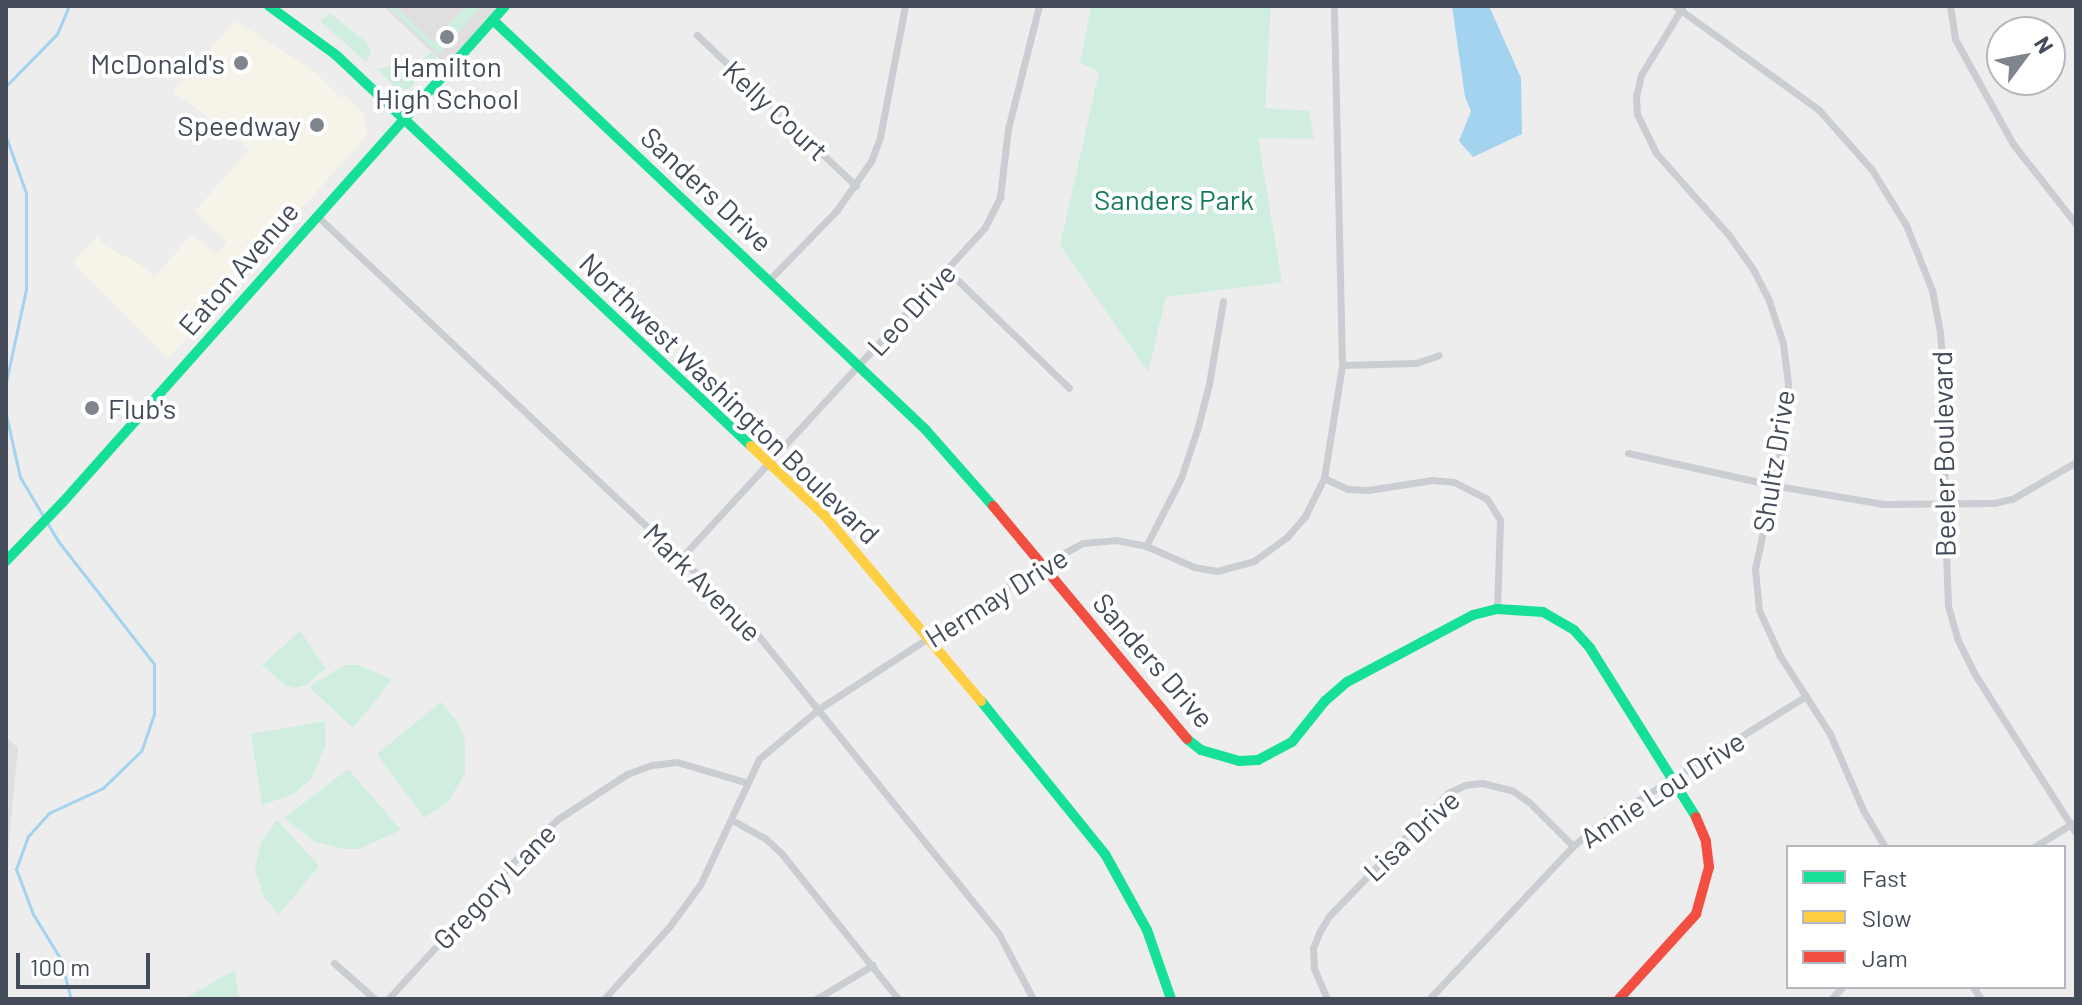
<!DOCTYPE html>
<style>
body{margin:0}
#map{position:relative;width:2082px;height:1005px;overflow:hidden;background:#eeeded;font-family:Barlow,sans-serif}
div>[style]{position:absolute}
.commercial>*{inset:0;background:#f6f3e8}
.education>*{inset:0;background:#e0dedf}
.green>*{inset:0;background:#d0eee0}
.water>*{inset:0;background:#a3d3ee}
.stream>*{height:3px;margin:-1.5px;padding:0 1.5px;transform-origin:1.5px;border-radius:1.5px;background:#a3d3ee}
.street>*{height:7px;margin:-3.5px;padding:0 3.5px;transform-origin:3.5px;border-radius:3.5px;background:#cacdd1}
.fast>*{height:10px;margin:-5px;padding:0 5px;transform-origin:5px;border-radius:5px;background:#16e098}
.slow>*{height:10px;margin:-5px;padding:0 5px;transform-origin:5px;border-radius:5px;background:#ffcf43}
.jam>*{height:10px;margin:-5px;padding:0 5px;transform-origin:5px;border-radius:5px;background:#f24e42}
.dots>*{width:22px;height:22px;translate:-50% -50%;box-sizing:border-box;border:4px solid #fff;border-radius:50%}
span{translate:-50% -50%;white-space:nowrap;text-align:center;line-height:1.15;-webkit-text-stroke:8px #fff;paint-order:stroke}
.poi-label{font-size:28px;color:#444c5a}
.right{translate:-100% -50%;text-align:right}
.left{translate:0 -50%;text-align:left}
.street-label{font-size:28px;color:#444c5a}
.park-label{font-size:28px;color:#137c57}
.frame{position:absolute;inset:0;border:8px solid #444c5a;pointer-events:none}
.legend{position:absolute;left:1786px;top:845px;width:280px;height:144px;box-sizing:border-box;background:#fff;border:2px solid #b4b7bd;margin:0;padding:10px 14px;list-style:none;font-size:24px;color:#444c5a}
.legend li{display:flex;align-items:center;gap:16px;height:40px}
.legend b{width:40px;border:2px solid #b4b7bd}
.north{position:absolute;left:1986px;top:16px;width:80px;height:80px;box-sizing:border-box;background:#fff;border:2px solid #b4b7bd;border-radius:50%;rotate:58deg;font-size:22px;font-weight:700;line-height:32px;text-align:center;color:#444c5a}
.north::after{content:'';display:block;margin:auto;width:28px;height:36px;background:#80848d;clip-path:polygon(50% 0,100% 100%,50% 72%,0 100%)}
.scale{position:absolute;left:16px;top:953px;width:134px;height:36px;box-sizing:border-box;border:4px solid #444c5a;border-top:0;padding-left:10px;font-size:24px;line-height:28px;white-space:nowrap;color:#444c5a;-webkit-text-stroke:6px #fff;paint-order:stroke}
</style>
<div id="map">
<div class="commercial">
<i style="clip-path:polygon(235px 21px,313px 70px,341px 98px,347px 96px,364px 114px,367px 135px,168px 359px,73px 262px,97px 236px,105px 246px,146px 268px,154px 278px,192px 234px,216px 255px,227px 242px,195px 211px,250px 149px,173px 91px)"></i>
</div>
<div class="education">
<i style="clip-path:polygon(383px 6px,505px 6px,450px 69px)"></i>
<i style="clip-path:polygon(6px 737px,18px 748px,6px 871px)"></i>
</div>
<div class="green">
<i style="clip-path:polygon(387px 6px,395px 6px,433px 42px,465px 6px,482px 6px,439px 55px)"></i>
<i style="clip-path:polygon(1091px 6px,1271px 6px,1265px 108px,1309px 111px,1314px 139px,1258px 138px,1282px 282px,1166px 297px,1148px 372px,1060px 245px,1099px 72px,1080px 63px)"></i>
<i style="clip-path:polygon(330px 13px,366px 42px,371px 52px,366px 62px,320px 21px)"></i>
<i style="clip-path:polygon(431px 51px,437px 57px,409px 89px,398px 90px,377px 69px,393px 66px,408px 77px)"></i>
<i style="clip-path:polygon(300px 631px,326px 668px,306px 685px,295px 688px,286px 686px,262px 665px)"></i>
<i style="clip-path:polygon(344px 665px,359px 665px,392px 680px,353px 728px,309px 687px)"></i>
<i style="clip-path:polygon(441px 702px,457px 721px,465px 740px,465px 773px,449px 801px,424px 818px,377px 754px)"></i>
<i style="clip-path:polygon(325px 721px,326px 745px,311px 779px,294px 794px,262px 805px,251px 734px)"></i>
<i style="clip-path:polygon(348px 769px,401px 830px,359px 849px,344px 849px,314px 841px,284px 818px)"></i>
<i style="clip-path:polygon(277px 820px,319px 866px,279px 915px,264px 897px,255px 870px,261px 842px)"></i>
<i style="clip-path:polygon(235px 970px,239px 999px,184px 999px)"></i>
</div>
<div class="water">
<i style="clip-path:polygon(1452px 6px,1489px 6px,1521px 78px,1522px 134px,1473px 157px,1459px 141px,1471px 111px,1465px 97px)"></i>
</div>
<div class="stream">
<i style="left:6px;top:86px;width:73px;rotate:-45.6deg"></i>
<i style="left:57px;top:34px;width:30px;rotate:-67deg"></i>
<i style="left:6px;top:137px;width:59px;rotate:70.3deg"></i>
<i style="left:26px;top:193px;width:96px;rotate:90deg"></i>
<i style="left:26px;top:289px;width:95px;rotate:102.1deg"></i>
<i style="left:6px;top:415px;width:64px;rotate:77.3deg"></i>
<i style="left:20px;top:477px;width:74px;rotate:59.3deg"></i>
<i style="left:58px;top:541px;width:156px;rotate:52deg"></i>
<i style="left:154px;top:664px;width:50px;rotate:90deg"></i>
<i style="left:154px;top:714px;width:39px;rotate:109deg"></i>
<i style="left:141px;top:751px;width:53px;rotate:135.8deg"></i>
<i style="left:103px;top:788px;width:60px;rotate:155.2deg"></i>
<i style="left:49px;top:813px;width:31px;rotate:132deg"></i>
<i style="left:28px;top:836px;width:35px;rotate:110deg"></i>
<i style="left:16px;top:869px;width:48px;rotate:69.3deg"></i>
<i style="left:33px;top:914px;width:52px;rotate:58.5deg"></i>
<i style="left:60px;top:958px;width:42px;rotate:75deg"></i>
</div>
<div class="street">
<i style="left:1675px;top:6px;width:178px;rotate:35.8deg"></i>
<i style="left:1819px;top:110px;width:80px;rotate:48.5deg"></i>
<i style="left:1872px;top:170px;width:65px;rotate:58.3deg"></i>
<i style="left:1906px;top:225px;width:70px;rotate:68.2deg"></i>
<i style="left:1932px;top:290px;width:43px;rotate:79.2deg"></i>
<i style="left:1940px;top:332px;width:78px;rotate:85.6deg"></i>
<i style="left:1946px;top:410px;width:91px;rotate:91.3deg"></i>
<i style="left:1944px;top:501px;width:105px;rotate:87.8deg"></i>
<i style="left:1948px;top:606px;width:35px;rotate:74deg"></i>
<i style="left:1958px;top:640px;width:37px;rotate:64deg"></i>
<i style="left:1974px;top:673px;width:190px;rotate:57.5deg"></i>
<i style="left:1950px;top:6px;width:33px;rotate:81deg"></i>
<i style="left:1955px;top:39px;width:120px;rotate:61.1deg"></i>
<i style="left:2013px;top:144px;width:102px;rotate:51.8deg"></i>
<i style="left:1682px;top:8px;width:79px;rotate:121.5deg"></i>
<i style="left:1641px;top:75px;width:22px;rotate:103deg"></i>
<i style="left:1636px;top:96px;width:18px;rotate:87deg"></i>
<i style="left:1637px;top:114px;width:43px;rotate:64deg"></i>
<i style="left:1656px;top:153px;width:108px;rotate:48.4deg"></i>
<i style="left:1728px;top:234px;width:43px;rotate:54.5deg"></i>
<i style="left:1753px;top:269px;width:36px;rotate:63deg"></i>
<i style="left:1769px;top:301px;width:44px;rotate:71.6deg"></i>
<i style="left:1783px;top:343px;width:40px;rotate:82.9deg"></i>
<i style="left:1788px;top:383px;width:46px;rotate:93.7deg"></i>
<i style="left:1785px;top:429px;width:143px;rotate:102.1deg"></i>
<i style="left:1755px;top:569px;width:41px;rotate:84.4deg"></i>
<i style="left:1759px;top:610px;width:51px;rotate:65.5deg"></i>
<i style="left:1780px;top:656px;width:93px;rotate:57.3deg"></i>
<i style="left:1830px;top:734px;width:83px;rotate:66.5deg"></i>
<i style="left:1863px;top:810px;width:43px;rotate:59.3deg"></i>
<i style="left:697px;top:35px;width:219px;rotate:43.5deg"></i>
<i style="left:316px;top:215px;width:588px;rotate:43.28deg"></i>
<i style="left:744px;top:618px;width:406px;rotate:51.1deg"></i>
<i style="left:999px;top:934px;width:73px;rotate:62.4deg"></i>
<i style="left:948px;top:271px;width:168px;rotate:44deg"></i>
<i style="left:769px;top:280px;width:98px;rotate:-45.8deg"></i>
<i style="left:837px;top:210px;width:60px;rotate:-55.2deg"></i>
<i style="left:871px;top:161px;width:26px;rotate:-69deg"></i>
<i style="left:880px;top:137px;width:133px;rotate:-79.2deg"></i>
<i style="left:1342px;top:365px;width:74px;rotate:-1.5deg"></i>
<i style="left:1416px;top:363px;width:24px;rotate:-19deg"></i>
<i style="left:1628px;top:453px;width:148px;rotate:12.5deg"></i>
<i style="left:1772px;top:485px;width:113px;rotate:9.7deg"></i>
<i style="left:1883px;top:504px;width:111px;rotate:-0.5deg"></i>
<i style="left:1994px;top:503px;width:18px;rotate:-13deg"></i>
<i style="left:2012px;top:499px;width:74px;rotate:-30deg"></i>
<i style="left:1324px;top:478px;width:26px;rotate:25deg"></i>
<i style="left:1348px;top:489px;width:20px;rotate:3deg"></i>
<i style="left:1368px;top:490px;width:65px;rotate:-8.9deg"></i>
<i style="left:1432px;top:480px;width:22px;rotate:5deg"></i>
<i style="left:1454px;top:482px;width:37px;rotate:27deg"></i>
<i style="left:1487px;top:499px;width:25px;rotate:58deg"></i>
<i style="left:1500px;top:520px;width:89px;rotate:91.9deg"></i>
<i style="left:1146px;top:546px;width:76px;rotate:-62.8deg"></i>
<i style="left:1181px;top:478px;width:51px;rotate:-71.6deg"></i>
<i style="left:1197px;top:430px;width:48px;rotate:-75.4deg"></i>
<i style="left:1209px;top:384px;width:84px;rotate:-80.4deg"></i>
<i style="left:681px;top:558px;width:449px;rotate:-47.4deg"></i>
<i style="left:985px;top:227px;width:34px;rotate:-63deg"></i>
<i style="left:1000px;top:197px;width:68px;rotate:-83.3deg"></i>
<i style="left:1008px;top:129px;width:127px;rotate:-75.9deg"></i>
<i style="left:732px;top:820px;width:38px;rotate:29deg"></i>
<i style="left:765px;top:838px;width:23px;rotate:43deg"></i>
<i style="left:782px;top:854px;width:186px;rotate:51.3deg"></i>
<i style="left:2034px;top:847px;width:49px;rotate:-31.8deg"></i>
<i style="left:334px;top:963px;width:55px;rotate:41.3deg"></i>
<i style="left:1973px;top:987px;width:14px;rotate:56deg"></i>
<i style="left:388px;top:999px;width:207px;rotate:-47.5deg"></i>
<i style="left:528px;top:846px;width:40px;rotate:-42deg"></i>
<i style="left:558px;top:819px;width:82px;rotate:-33.1deg"></i>
<i style="left:627px;top:774px;width:27px;rotate:-20deg"></i>
<i style="left:652px;top:765px;width:25px;rotate:-7deg"></i>
<i style="left:677px;top:762px;width:71px;rotate:16.4deg"></i>
<i style="left:604px;top:999px;width:97px;rotate:-47.9deg"></i>
<i style="left:669px;top:927px;width:52px;rotate:-53.6deg"></i>
<i style="left:700px;top:885px;width:139px;rotate:-64.9deg"></i>
<i style="left:759px;top:759px;width:80px;rotate:-39.9deg"></i>
<i style="left:820px;top:708px;width:263px;rotate:-32.9deg"></i>
<i style="left:1041px;top:565px;width:47px;rotate:-27.6deg"></i>
<i style="left:1083px;top:543px;width:33px;rotate:-5deg"></i>
<i style="left:1116px;top:540px;width:31px;rotate:11deg"></i>
<i style="left:1146px;top:546px;width:52px;rotate:23.6deg"></i>
<i style="left:1194px;top:567px;width:23px;rotate:10deg"></i>
<i style="left:1217px;top:571px;width:38px;rotate:-15deg"></i>
<i style="left:1254px;top:561px;width:41px;rotate:-36deg"></i>
<i style="left:1287px;top:537px;width:28px;rotate:-49deg"></i>
<i style="left:1305px;top:516px;width:42px;rotate:-63.4deg"></i>
<i style="left:1324px;top:478px;width:114px;rotate:-80.9deg"></i>
<i style="left:1342px;top:365px;width:359px;rotate:-91.3deg"></i>
<i style="left:816px;top:999px;width:66px;rotate:-30.8deg"></i>
<i style="left:1327px;top:999px;width:34px;rotate:-113deg"></i>
<i style="left:1314px;top:968px;width:20px;rotate:-93deg"></i>
<i style="left:1313px;top:948px;width:18px;rotate:-68deg"></i>
<i style="left:1320px;top:931px;width:17px;rotate:-59deg"></i>
<i style="left:1329px;top:916px;width:171px;rotate:-45.9deg"></i>
<i style="left:1448px;top:793px;width:19px;rotate:-25deg"></i>
<i style="left:1465px;top:785px;width:17px;rotate:-7deg"></i>
<i style="left:1482px;top:783px;width:32px;rotate:14deg"></i>
<i style="left:1513px;top:791px;width:19px;rotate:35deg"></i>
<i style="left:1529px;top:802px;width:62px;rotate:45deg"></i>
<i style="left:1429px;top:999px;width:210px;rotate:-46.7deg"></i>
<i style="left:1573px;top:846px;width:33px;rotate:-40deg"></i>
<i style="left:1598px;top:825px;width:245px;rotate:-31.8deg"></i>
<i style="left:1831px;top:999px;width:16px;rotate:-47deg"></i>
</div>
<div class="fast">
<i style="left:269px;top:6px;width:83px;rotate:36.2deg"></i>
<i style="left:336px;top:55px;width:570px;rotate:43.29deg"></i>
<i style="left:493px;top:20px;width:595px;rotate:43.43deg"></i>
<i style="left:925px;top:429px;width:103px;rotate:48.6deg"></i>
<i style="left:6px;top:561px;width:82px;rotate:-46deg"></i>
<i style="left:63px;top:502px;width:664px;rotate:-48.29deg"></i>
<i style="left:981px;top:701px;width:197px;rotate:51deg"></i>
<i style="left:1105px;top:854px;width:87px;rotate:61.1deg"></i>
<i style="left:1147px;top:930px;width:73px;rotate:70.8deg"></i>
<i style="left:1187px;top:739px;width:18px;rotate:38deg"></i>
<i style="left:1201px;top:750px;width:40px;rotate:16deg"></i>
<i style="left:1239px;top:761px;width:19px;rotate:-3deg"></i>
<i style="left:1258px;top:760px;width:38px;rotate:-28deg"></i>
<i style="left:1292px;top:742px;width:53px;rotate:-51.2deg"></i>
<i style="left:1325px;top:701px;width:29px;rotate:-41deg"></i>
<i style="left:1347px;top:682px;width:143px;rotate:-28deg"></i>
<i style="left:1473px;top:615px;width:25px;rotate:-14deg"></i>
<i style="left:1497px;top:609px;width:46px;rotate:3.7deg"></i>
<i style="left:1543px;top:612px;width:36px;rotate:30deg"></i>
<i style="left:1574px;top:630px;width:24px;rotate:48deg"></i>
<i style="left:1590px;top:648px;width:199px;rotate:57.9deg"></i>
</div>
<div class="slow">
<i style="left:751px;top:446px;width:102px;rotate:43.4deg"></i>
<i style="left:825px;top:516px;width:242px;rotate:49.9deg"></i>
</div>
<div class="jam">
<i style="left:993px;top:506px;width:303px;rotate:50.2deg"></i>
<i style="left:1619px;top:999px;width:115px;rotate:-47.8deg"></i>
<i style="left:1696px;top:914px;width:49px;rotate:-74.5deg"></i>
<i style="left:1709px;top:867px;width:26px;rotate:-97deg"></i>
<i style="left:1706px;top:841px;width:26px;rotate:-113deg"></i>
</div>
<div class="dots">
<i style="left:447px;top:37px;background:#80848d"></i>
<i style="left:241px;top:63px;background:#80848d"></i>
<i style="left:317px;top:125px;background:#80848d"></i>
<i style="left:92px;top:408px;background:#80848d"></i>
</div>
<div class="poi-label">
<span class="right" style="left:225px;top:63px">McDonald's</span>
<span style="left:447px;top:82px">Hamilton<br>High School</span>
<span class="right" style="left:301px;top:125px">Speedway</span>
<span class="left" style="left:108px;top:408px">Flub's</span>
</div>
<div class="street-label">
<span style="left:776px;top:110px;rotate:43deg">Kelly Court</span>
<span style="left:707px;top:189px;rotate:43deg">Sanders Drive</span>
<span style="left:238px;top:268px;rotate:-49deg">Eaton Avenue</span>
<span style="left:911px;top:309px;rotate:-47deg">Leo Drive</span>
<span style="left:730px;top:398px;rotate:44deg">Northwest Washington Boulevard</span>
<span style="left:1943px;top:454px;rotate:-91deg">Beeler Boulevard</span>
<span style="left:1773px;top:461px;rotate:-81deg">Shultz Drive</span>
<span style="left:703px;top:582px;rotate:45deg">Mark Avenue</span>
<span style="left:996px;top:597px;rotate:-32deg">Hermay Drive</span>
<span style="left:1154px;top:660px;rotate:49deg">Sanders Drive</span>
<span style="left:1662px;top:789px;rotate:-33deg">Annie Lou Drive</span>
<span style="left:1411px;top:835px;rotate:-43deg">Lisa Drive</span>
<span style="left:494px;top:886px;rotate:-46deg">Gregory Lane</span>
</div>
<div class="park-label">
<span style="left:1174px;top:199px">Sanders Park</span>
</div>
<div class="frame"></div>
<ul class="legend">
<li><b style="height:10px;background:#16e098"></b>Fast</li>
<li><b style="height:10px;background:#ffcf43"></b>Slow</li>
<li><b style="height:10px;background:#f24e42"></b>Jam</li>
</ul>
<div class="north">N</div>
<div class="scale">100 m</div>
</div>
